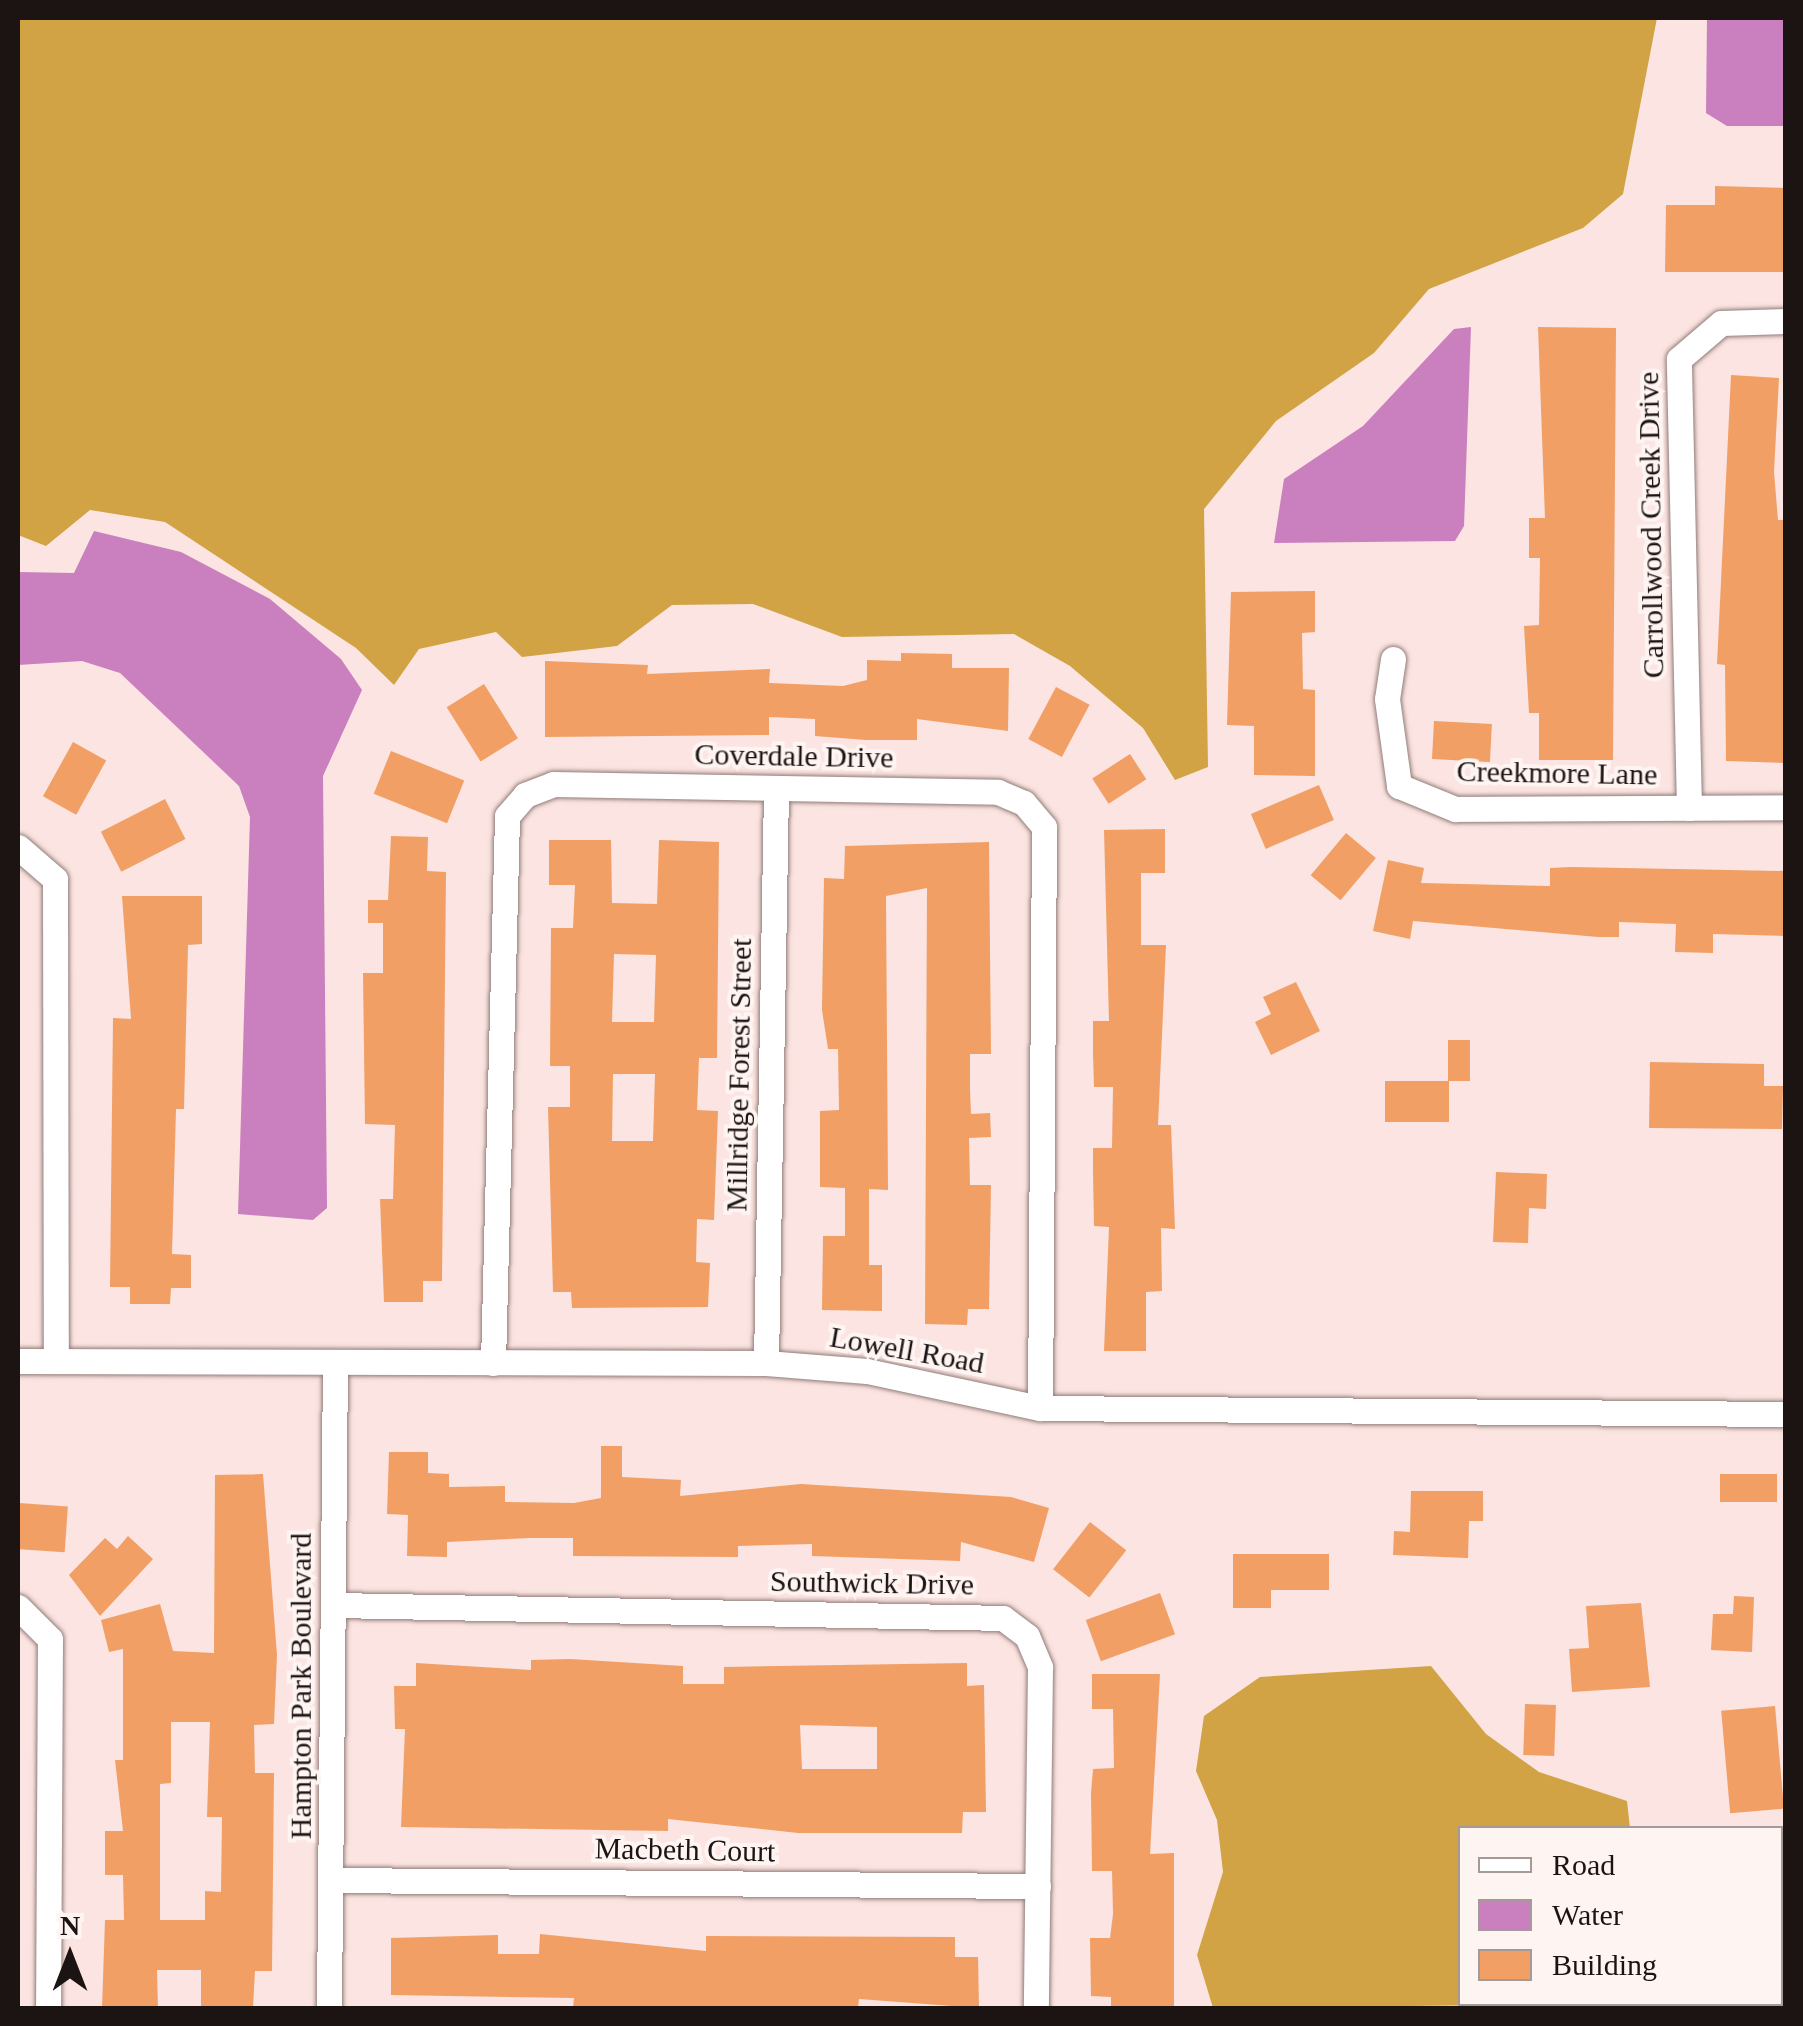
<!DOCTYPE html>
<style>
body{margin:0}
#map{position:relative;width:1803px;height:2026px;overflow:hidden;background:#fbe4e1;font-family:Georgia,serif}
div>[style]{position:absolute}
.forest>*{inset:0;background:#d1a345}
.water>*{inset:0;background:#ca7fbe}
.building>*{inset:0;background:#f19f65;transform-origin:0 0}
.roads{filter:drop-shadow(0 0 2px #917c79) drop-shadow(0 0 2px #917c79)}
.minor>*{height:25px;margin:-12.5px;padding:0 12.5px;transform-origin:12.5px;border-radius:12.5px;background:#fff}
span{translate:-50% -50%;white-space:nowrap;text-align:center;line-height:1.15;-webkit-text-stroke:8px #fef5f3;paint-order:stroke}
.street-label{font-size:30px;color:#1c1413}
.frame{position:absolute;inset:0;border:20px solid #1c1413;pointer-events:none}
.legend{position:absolute;left:1458px;top:1826px;width:325px;height:180px;box-sizing:border-box;background:#fef5f3;border:2px solid #a49b99;margin:0;padding:12px 18px;list-style:none;font-size:30px;color:#1c1413}
.legend li{display:flex;align-items:center;gap:20px;height:50px}
.legend b{width:50px;border:2px solid #a49b99}
.north{position:absolute;left:20px;top:1906px;width:100px;height:100px;-webkit-text-stroke:8px #fef5f3;paint-order:stroke;rotate:0deg;font-size:28px;font-weight:700;line-height:40px;text-align:center;color:#1c1413}
.north::after{content:'';display:block;margin:auto;width:35px;height:45px;background:#1c1413;clip-path:polygon(50% 0,100% 100%,50% 72%,0 100%)}
</style>
<div id="map">
<div class="forest">
<i style="clip-path:polygon(18px 18px,1657px 18px,1623px 194px,1583px 228px,1429px 289px,1374px 353px,1276px 421px,1204px 509px,1208px 767px,1175px 780px,1143px 728px,1070px 666px,1014px 634px,842px 637px,753px 604px,672px 605px,617px 646px,522px 657px,496px 632px,419px 649px,394px 685px,356px 648px,165px 522px,90px 510px,46px 546px,18px 535px)"></i>
<i style="clip-path:polygon(1431px 1666px,1486px 1734px,1539px 1772px,1627px 1801px,1630px 1828px,1460px 1828px,1460px 2004px,1595px 2004px,1213px 2008px,1197px 1955px,1223px 1872px,1217px 1820px,1196px 1771px,1204px 1716px,1260px 1677px)"></i>
</div>
<div class="water">
<i style="clip-path:polygon(1707px 18px,1785px 18px,1785px 126px,1727px 126px,1706px 113px)"></i>
<i style="clip-path:polygon(1471px 327px,1464px 526px,1455px 541px,1274px 543px,1284px 479px,1363px 426px,1454px 329px)"></i>
<i style="clip-path:polygon(94px 531px,181px 552px,270px 599px,341px 659px,362px 690px,323px 776px,327px 1208px,313px 1220px,238px 1214px,250px 817px,239px 786px,120px 673px,82px 661px,18px 665px,18px 572px,74px 573px)"></i>
</div>
<div class="building">
<i style="clip-path:polygon(1715px 186px,1786px 188px,1786px 272px,1665px 272px,1666px 205px,1715px 205px)"></i>
<i style="clip-path:polygon(1538px 327px,1616px 328px,1613px 760px,1539px 760px,1539px 713px,1529px 713px,1524px 626px,1539px 625px,1540px 558px,1529px 558px,1529px 518px,1545px 518px)"></i>
<i style="clip-path:polygon(1731px 375px,1779px 378px,1774px 472px,1778px 520px,1786px 520px,1786px 763px,1726px 761px,1725px 665px,1717px 664px)"></i>
<i style="clip-path:polygon(1315px 591px,1315px 632px,1302px 633px,1303px 689px,1315px 690px,1315px 776px,1254px 775px,1254px 726px,1227px 725px,1231px 592px)"></i>
<i style="clip-path:polygon(901px 653px,952px 654px,952px 668px,1009px 668px,1008px 731px,917px 719px,917px 740px,866px 740px,815px 736px,815px 719px,769px 717px,769px 735px,545px 737px,545px 661px,648px 665px,647px 674px,770px 669px,769px 683px,843px 686px,867px 680px,867px 660px,901px 661px)"></i>
<i style="left:484px;top:684px;width:64px;height:44px;rotate:58deg"></i>
<i style="left:1056px;top:687px;width:38px;height:59px;rotate:28deg"></i>
<i style="left:1434px;top:721px;width:58px;height:38px;rotate:3deg"></i>
<i style="left:73px;top:742px;width:38px;height:62px;rotate:29deg"></i>
<i style="left:391px;top:751px;width:79px;height:46px;rotate:22deg"></i>
<i style="left:1130px;top:754px;width:30px;height:45px;rotate:57deg"></i>
<i style="left:1319px;top:785px;width:38px;height:74px;rotate:67deg"></i>
<i style="left:165px;top:799px;width:45px;height:72px;rotate:63deg"></i>
<i style="clip-path:polygon(1165px 829px,1165px 873px,1141px 873px,1141px 945px,1166px 945px,1158px 1125px,1171px 1125px,1175px 1229px,1161px 1228px,1162px 1291px,1146px 1292px,1146px 1351px,1104px 1351px,1109px 1227px,1094px 1226px,1093px 1172px,1093px 1148px,1112px 1148px,1113px 1087px,1094px 1087px,1093px 1055px,1093px 1021px,1109px 1021px,1104px 830px)"></i>
<i style="left:1346px;top:833px;width:39px;height:55px;rotate:40deg"></i>
<i style="clip-path:polygon(391px 836px,428px 837px,427px 871px,446px 872px,442px 1281px,423px 1281px,423px 1302px,384px 1302px,380px 1199px,393px 1199px,395px 1125px,365px 1124px,363px 973px,383px 973px,383px 923px,368px 923px,368px 900px,388px 900px)"></i>
<i style="clip-path:polygon(evenodd,549px 840px,611px 840px,612px 903px,657px 904px,659px 840px,719px 842px,717px 1058px,699px 1058px,697px 1110px,718px 1111px,714px 1220px,697px 1219px,696px 1262px,710px 1263px,708px 1307px,572px 1308px,571px 1292px,553px 1292px,548px 1107px,570px 1107px,570px 1066px,550px 1066px,551px 928px,573px 928px,575px 885px,549px 885px,549px 840px,614px 954px,656px 955px,654px 1022px,612px 1022px,614px 954px,549px 840px,613px 1074px,655px 1074px,653px 1141px,612px 1141px,613px 1074px)"></i>
<i style="clip-path:polygon(989px 842px,991px 1054px,970px 1054px,970px 1090px,971px 1114px,990px 1113px,991px 1137px,969px 1138px,970px 1185px,991px 1185px,989px 1309px,968px 1309px,967px 1325px,925px 1324px,927px 888px,886px 896px,888px 1190px,869px 1189px,869px 1265px,882px 1265px,882px 1311px,822px 1310px,823px 1236px,845px 1236px,845px 1188px,820px 1187px,820px 1111px,839px 1110px,838px 1049px,828px 1049px,822px 1010px,824px 878px,844px 879px,845px 846px)"></i>
<i style="clip-path:polygon(1388px 860px,1424px 868px,1421px 883px,1550px 886px,1550px 868px,1571px 867px,1786px 871px,1786px 936px,1713px 934px,1713px 953px,1675px 952px,1676px 924px,1619px 922px,1619px 937px,1598px 937px,1413px 921px,1410px 939px,1373px 931px)"></i>
<i style="clip-path:polygon(122px 896px,202px 896px,202px 944px,188px 945px,184px 1109px,176px 1109px,172px 1254px,191px 1255px,191px 1288px,171px 1288px,170px 1304px,130px 1304px,130px 1287px,110px 1287px,113px 1018px,131px 1019px)"></i>
<i style="clip-path:polygon(1296px 982px,1320px 1031px,1271px 1055px,1255px 1022px,1271px 1014px,1263px 997px)"></i>
<i style="left:1470px;top:1040px;width:41px;height:22px;rotate:90deg"></i>
<i style="clip-path:polygon(1650px 1062px,1764px 1064px,1764px 1086px,1783px 1086px,1782px 1129px,1649px 1128px)"></i>
<i style="left:1449px;top:1081px;width:41px;height:64px;rotate:90deg"></i>
<i style="clip-path:polygon(1496px 1172px,1547px 1174px,1546px 1209px,1529px 1208px,1528px 1243px,1493px 1242px)"></i>
<i style="clip-path:polygon(601px 1446px,622px 1446px,622px 1477px,681px 1480px,680px 1496px,801px 1484px,1011px 1497px,1049px 1508px,1034px 1562px,961px 1542px,960px 1561px,812px 1556px,812px 1544px,738px 1546px,738px 1557px,573px 1556px,573px 1538px,530px 1538px,447px 1542px,447px 1557px,407px 1556px,408px 1515px,387px 1514px,389px 1452px,428px 1452px,428px 1473px,449px 1474px,449px 1487px,505px 1486px,505px 1502px,574px 1503px,601px 1498px)"></i>
<i style="clip-path:polygon(evenodd,263px 1474px,277px 1655px,274px 1724px,254px 1725px,255px 1773px,274px 1773px,272px 1971px,255px 1971px,253px 2008px,201px 2008px,201px 1970px,157px 1970px,158px 2008px,102px 2008px,105px 1920px,124px 1920px,123px 1875px,105px 1875px,105px 1831px,123px 1831px,115px 1760px,123px 1760px,123px 1649px,109px 1652px,101px 1620px,160px 1604px,173px 1651px,214px 1653px,215px 1475px,263px 1474px,171px 1722px,210px 1722px,207px 1817px,222px 1817px,221px 1892px,205px 1891px,205px 1920px,160px 1920px,160px 1784px,171px 1783px,171px 1722px)"></i>
<i style="left:1720px;top:1474px;width:57px;height:28px"></i>
<i style="clip-path:polygon(1411px 1491px,1483px 1491px,1483px 1521px,1469px 1521px,1468px 1558px,1393px 1555px,1394px 1531px,1410px 1532px)"></i>
<i style="left:19px;top:1503px;width:49px;height:46px;rotate:4deg"></i>
<i style="left:1090px;top:1522px;width:46px;height:60px;rotate:38deg"></i>
<i style="clip-path:polygon(128px 1536px,153px 1559px,100px 1616px,69px 1575px,105px 1538px,117px 1549px)"></i>
<i style="clip-path:polygon(1233px 1554px,1329px 1554px,1329px 1590px,1271px 1590px,1271px 1608px,1233px 1608px)"></i>
<i style="left:1160px;top:1593px;width:44px;height:79px;rotate:70deg"></i>
<i style="clip-path:polygon(1734px 1596px,1754px 1597px,1752px 1652px,1711px 1650px,1713px 1614px,1733px 1614px)"></i>
<i style="clip-path:polygon(1641px 1603px,1650px 1687px,1572px 1692px,1569px 1649px,1589px 1648px,1586px 1606px)"></i>
<i style="clip-path:polygon(evenodd,570px 1659px,683px 1666px,683px 1684px,724px 1684px,724px 1667px,967px 1663px,967px 1686px,984px 1685px,986px 1812px,963px 1812px,962px 1833px,798px 1833px,668px 1819px,668px 1831px,401px 1827px,405px 1729px,395px 1729px,394px 1686px,416px 1686px,416px 1663px,531px 1670px,531px 1660px,570px 1659px,800px 1725px,877px 1727px,877px 1769px,802px 1769px,800px 1725px)"></i>
<i style="clip-path:polygon(1092px 1674px,1160px 1674px,1150px 1854px,1174px 1853px,1174px 2008px,1111px 2008px,1111px 1997px,1091px 1996px,1090px 1938px,1110px 1938px,1113px 1914px,1112px 1871px,1092px 1871px,1091px 1793px,1093px 1769px,1114px 1768px,1113px 1709px,1092px 1709px)"></i>
<i style="left:1525px;top:1704px;width:31px;height:51px;rotate:2deg"></i>
<i style="left:1775px;top:1706px;width:103px;height:54px;rotate:85deg"></i>
<i style="clip-path:polygon(540px 1934px,706px 1951px,706px 1936px,955px 1937px,955px 1957px,978px 1957px,979px 2008px,859px 1999px,858px 2008px,573px 2008px,574px 1998px,391px 1995px,391px 1938px,498px 1935px,498px 1954px,539px 1954px)"></i>
</div>
<div class="roads">
<div class="minor">
<i style="left:1393px;top:659px;width:40px;rotate:98.5deg"></i>
<i style="left:1387px;top:699px;width:88px;rotate:82.1deg"></i>
<i style="left:1399px;top:786px;width:61px;rotate:22.3deg"></i>
<i style="left:1455px;top:809px;width:331px;rotate:-0.3deg"></i>
<i style="left:1689px;top:808px;width:449px;rotate:-91.3deg"></i>
<i style="left:1679px;top:359px;width:55px;rotate:-40.6deg"></i>
<i style="left:1721px;top:323px;width:65px;rotate:-1.8deg"></i>
<i style="left:18px;top:847px;width:49px;rotate:40.9deg"></i>
<i style="left:55px;top:879px;width:482px;rotate:89.9deg"></i>
<i style="left:18px;top:1361px;width:748px;rotate:0.15deg"></i>
<i style="left:766px;top:1363px;width:101px;rotate:4.5deg"></i>
<i style="left:867px;top:1371px;width:177px;rotate:12.1deg"></i>
<i style="left:1040px;top:1408px;width:746px;rotate:0.46deg"></i>
<i style="left:493px;top:1363px;width:547px;rotate:-88.53deg"></i>
<i style="left:507px;top:816px;width:28px;rotate:-49deg"></i>
<i style="left:525px;top:795px;width:30px;rotate:-21deg"></i>
<i style="left:553px;top:784px;width:445px;rotate:1deg"></i>
<i style="left:998px;top:792px;width:28px;rotate:23deg"></i>
<i style="left:1024px;top:803px;width:31px;rotate:50deg"></i>
<i style="left:1044px;top:827px;width:581px;rotate:90.39deg"></i>
<i style="left:766px;top:1363px;width:575px;rotate:-89deg"></i>
<i style="left:335px;top:1605px;width:668px;rotate:1.11deg"></i>
<i style="left:1003px;top:1618px;width:30px;rotate:37deg"></i>
<i style="left:1027px;top:1636px;width:34px;rotate:67deg"></i>
<i style="left:1040px;top:1667px;width:341px;rotate:90.7deg"></i>
<i style="left:18px;top:1607px;width:45px;rotate:45deg"></i>
<i style="left:50px;top:1639px;width:369px;rotate:90.3deg"></i>
<i style="left:332px;top:1880px;width:706px;rotate:0.49deg"></i>
<i style="left:329px;top:2008px;width:645px;rotate:-89.47deg"></i>
</div>
</div>
<div class="street-label">
<span style="left:1651px;top:525px;rotate:-91deg">Carrollwood Creek Drive</span>
<span style="left:794px;top:756px;rotate:1deg">Coverdale Drive</span>
<span style="left:1557px;top:773px;rotate:1deg">Creekmore Lane</span>
<span style="left:739px;top:1075px;rotate:-89deg">Millridge Forest Street</span>
<span style="left:907px;top:1350px;rotate:10deg">Lowell Road</span>
<span style="left:872px;top:1583px;rotate:1deg">Southwick Drive</span>
<span style="left:301px;top:1686px;rotate:-90deg">Hampton Park Boulevard</span>
<span style="left:685px;top:1850px;rotate:1deg">Macbeth Court</span>
</div>
<div class="frame"></div>
<ul class="legend">
<li><b style="height:12px;background:#fff"></b>Road</li>
<li><b style="height:28px;background:#ca7fbe"></b>Water</li>
<li><b style="height:28px;background:#f19f65"></b>Building</li>
</ul>
<div class="north">N</div>
</div>
